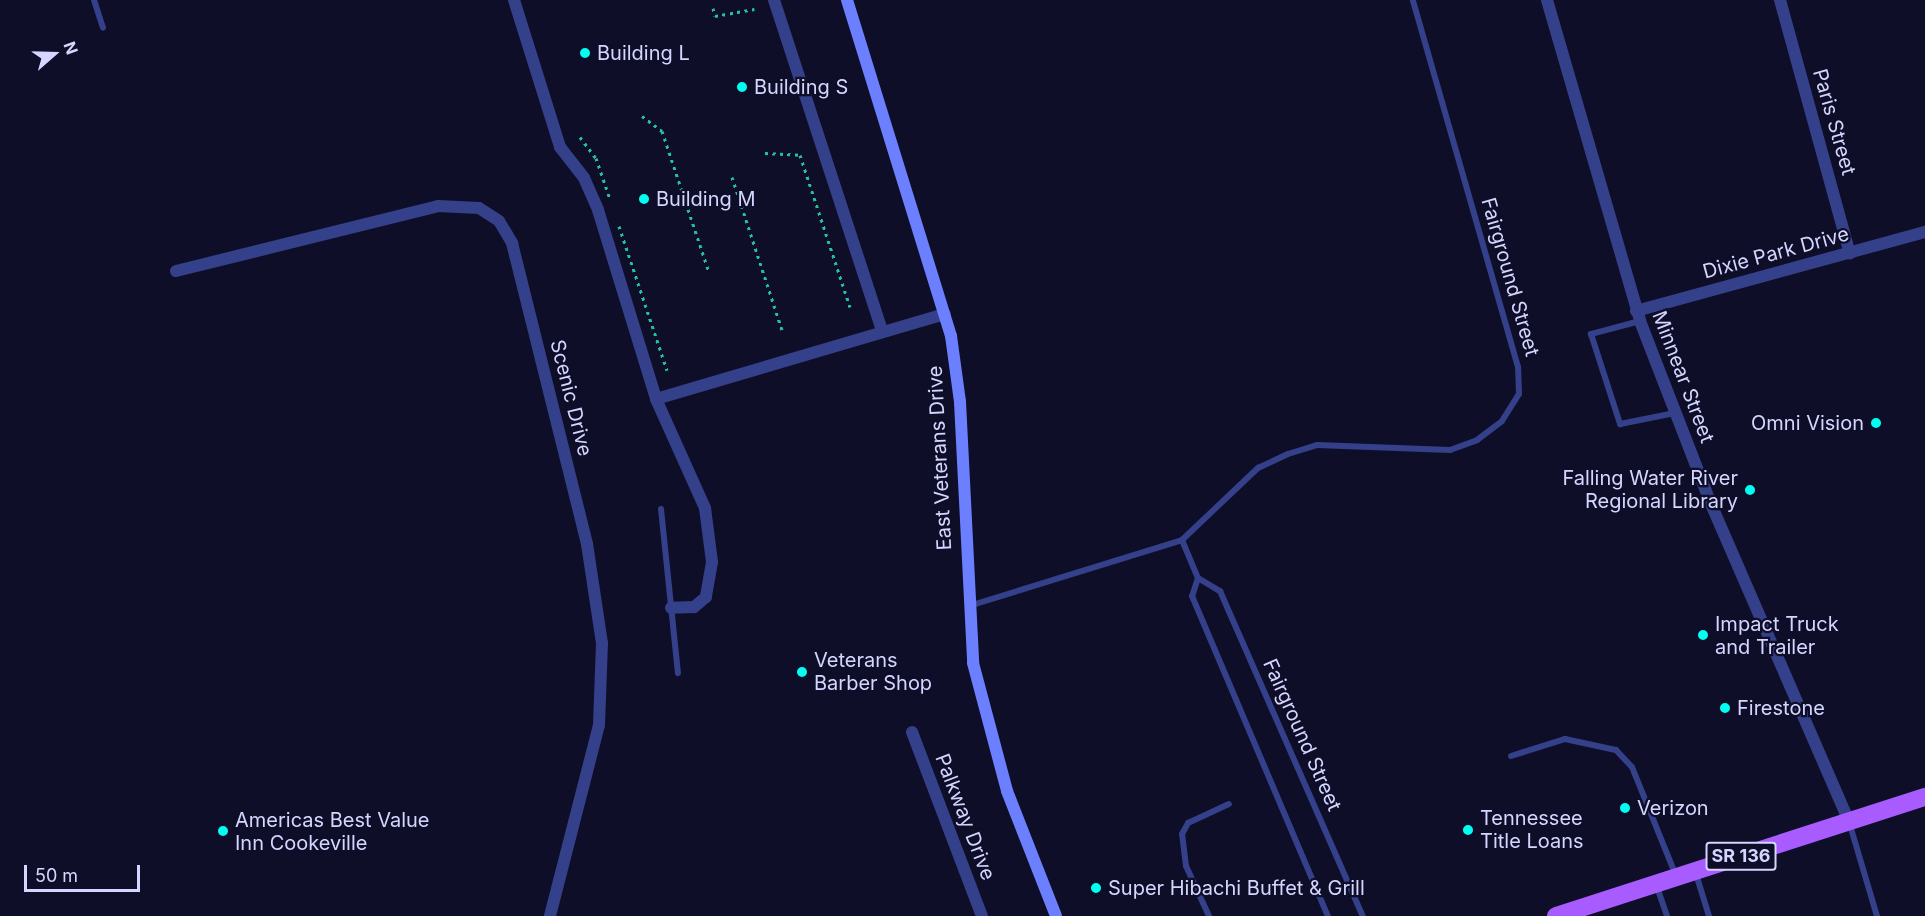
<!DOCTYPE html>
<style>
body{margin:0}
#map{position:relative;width:1925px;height:916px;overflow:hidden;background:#0e0e28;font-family:Inter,sans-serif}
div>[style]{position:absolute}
.path>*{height:3px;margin-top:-1.5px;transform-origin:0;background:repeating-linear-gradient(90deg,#26c19f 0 3px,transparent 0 7.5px)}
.lane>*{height:6px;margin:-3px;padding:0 3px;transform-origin:3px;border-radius:3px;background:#35408a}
.street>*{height:12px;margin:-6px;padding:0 6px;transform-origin:6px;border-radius:6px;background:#35408a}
.secondary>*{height:12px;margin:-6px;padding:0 6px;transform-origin:6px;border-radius:6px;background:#6b7fff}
.primary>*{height:18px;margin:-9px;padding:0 9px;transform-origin:9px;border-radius:9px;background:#a85bff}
.dots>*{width:16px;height:16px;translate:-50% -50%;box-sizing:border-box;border:3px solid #0e0e28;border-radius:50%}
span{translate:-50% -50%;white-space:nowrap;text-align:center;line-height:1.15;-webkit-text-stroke:4.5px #0e0e28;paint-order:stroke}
.shield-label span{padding:2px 4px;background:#0e0e28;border:2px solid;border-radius:4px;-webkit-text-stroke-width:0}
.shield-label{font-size:18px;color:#d4d6ff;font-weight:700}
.poi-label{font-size:20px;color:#d4d6ff}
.left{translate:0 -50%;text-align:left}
.right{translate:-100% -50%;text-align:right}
.street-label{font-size:20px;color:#d4d6ff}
.north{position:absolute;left:24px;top:24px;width:60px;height:60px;-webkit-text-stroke:4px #0e0e28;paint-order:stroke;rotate:70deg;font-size:16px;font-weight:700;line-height:24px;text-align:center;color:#d4d6ff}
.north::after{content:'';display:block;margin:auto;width:21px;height:27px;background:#d4d6ff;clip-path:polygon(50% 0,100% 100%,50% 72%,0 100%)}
.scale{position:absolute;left:24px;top:865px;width:116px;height:27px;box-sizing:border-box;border:3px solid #d4d6ff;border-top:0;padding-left:8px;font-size:18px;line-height:21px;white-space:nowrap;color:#d4d6ff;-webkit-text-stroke:4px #0e0e28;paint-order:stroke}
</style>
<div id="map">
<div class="path">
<i style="left:713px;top:8px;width:8px;rotate:76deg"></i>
<i style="left:715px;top:16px;width:40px;rotate:-10deg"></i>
<i style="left:642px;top:116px;width:25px;rotate:37deg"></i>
<i style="left:662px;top:131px;width:149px;rotate:71.6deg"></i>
<i style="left:580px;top:137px;width:26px;rotate:53deg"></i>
<i style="left:596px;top:158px;width:43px;rotate:71.1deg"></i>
<i style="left:765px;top:153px;width:35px;rotate:3deg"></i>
<i style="left:800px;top:155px;width:160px;rotate:71.8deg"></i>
<i style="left:732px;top:177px;width:161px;rotate:71.9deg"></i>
<i style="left:619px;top:226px;width:152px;rotate:71.6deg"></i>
</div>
<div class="lane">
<i style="left:94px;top:0;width:29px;rotate:72deg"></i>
<i style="left:1640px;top:321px;width:51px;rotate:165.1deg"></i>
<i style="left:1591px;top:334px;width:95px;rotate:72.1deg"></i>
<i style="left:1620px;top:424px;width:56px;rotate:-11.3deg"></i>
<i style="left:661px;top:509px;width:165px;rotate:84.1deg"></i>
<i style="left:1182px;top:540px;width:41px;rotate:67.2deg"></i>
<i style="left:1198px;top:578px;width:26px;rotate:31deg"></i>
<i style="left:1220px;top:591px;width:355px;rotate:66.3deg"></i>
<i style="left:1198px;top:578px;width:19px;rotate:108deg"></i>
<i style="left:1192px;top:596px;width:348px;rotate:67deg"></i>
<i style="left:969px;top:606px;width:223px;rotate:-17.2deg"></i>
<i style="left:1182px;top:540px;width:105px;rotate:-43.5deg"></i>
<i style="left:1258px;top:468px;width:33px;rotate:-25deg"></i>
<i style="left:1288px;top:454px;width:30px;rotate:-17deg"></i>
<i style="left:1317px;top:445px;width:133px;rotate:2.2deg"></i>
<i style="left:1450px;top:450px;width:29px;rotate:-20deg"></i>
<i style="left:1477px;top:440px;width:31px;rotate:-37deg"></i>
<i style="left:1502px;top:421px;width:32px;rotate:-58deg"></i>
<i style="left:1519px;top:394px;width:27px;rotate:-92deg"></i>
<i style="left:1518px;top:367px;width:382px;rotate:-106deg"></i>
<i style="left:1511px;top:756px;width:57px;rotate:-17.5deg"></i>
<i style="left:1565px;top:739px;width:52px;rotate:12.2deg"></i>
<i style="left:1616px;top:750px;width:23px;rotate:47deg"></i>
<i style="left:1632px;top:767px;width:118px;rotate:68deg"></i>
<i style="left:1850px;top:825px;width:95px;rotate:73.5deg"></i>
<i style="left:1696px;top:874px;width:44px;rotate:72.8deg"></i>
<i style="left:1657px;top:887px;width:31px;rotate:71deg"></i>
<i style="left:1209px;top:916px;width:55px;rotate:-114.7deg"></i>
<i style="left:1186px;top:866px;width:32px;rotate:-97deg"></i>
<i style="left:1182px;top:834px;width:13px;rotate:-61deg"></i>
<i style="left:1188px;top:823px;width:45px;rotate:-24.9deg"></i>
</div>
<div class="street">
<i style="left:514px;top:0;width:154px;rotate:72.6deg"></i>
<i style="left:560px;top:147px;width:39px;rotate:52deg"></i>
<i style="left:584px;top:178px;width:35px;rotate:66deg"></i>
<i style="left:598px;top:210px;width:198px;rotate:72.9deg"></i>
<i style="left:656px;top:399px;width:120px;rotate:65.8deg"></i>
<i style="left:705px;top:508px;width:54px;rotate:82.6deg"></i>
<i style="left:712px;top:562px;width:36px;rotate:100deg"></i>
<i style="left:706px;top:597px;width:16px;rotate:140deg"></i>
<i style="left:694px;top:607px;width:23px;rotate:178deg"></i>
<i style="left:774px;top:0;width:348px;rotate:71.9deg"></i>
<i style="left:1547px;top:0;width:334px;rotate:73.8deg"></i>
<i style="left:1640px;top:321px;width:196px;rotate:68.8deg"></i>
<i style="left:1711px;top:504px;width:346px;rotate:66.5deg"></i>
<i style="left:1780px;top:0;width:263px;rotate:74.6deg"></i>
<i style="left:176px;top:271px;width:270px;rotate:-13.9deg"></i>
<i style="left:438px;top:206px;width:41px;rotate:2.8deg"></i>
<i style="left:479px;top:208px;width:24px;rotate:33deg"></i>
<i style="left:499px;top:221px;width:26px;rotate:59deg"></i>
<i style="left:512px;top:243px;width:310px;rotate:76deg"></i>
<i style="left:587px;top:544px;width:100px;rotate:81.4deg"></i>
<i style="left:602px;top:643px;width:82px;rotate:92.1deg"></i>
<i style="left:599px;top:725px;width:197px;rotate:104.4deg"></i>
<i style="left:1636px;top:311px;width:300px;rotate:-15.3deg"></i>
<i style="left:656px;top:399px;width:301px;rotate:-16.4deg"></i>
<i style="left:912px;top:732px;width:197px;rotate:69.2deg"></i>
</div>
<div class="secondary">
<i style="left:847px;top:0;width:352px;rotate:72.8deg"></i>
<i style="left:951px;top:336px;width:67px;rotate:82.2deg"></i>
<i style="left:960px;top:402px;width:261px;rotate:87.1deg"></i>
<i style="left:973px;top:663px;width:132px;rotate:75.1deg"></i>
<i style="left:1007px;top:791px;width:134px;rotate:68.6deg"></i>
</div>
<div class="primary">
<i style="left:1556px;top:916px;width:388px;rotate:-17.9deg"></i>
</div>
<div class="dots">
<i style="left:585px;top:53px;background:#00fff0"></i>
<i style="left:742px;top:87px;background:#00fff0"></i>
<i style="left:644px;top:199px;background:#00fff0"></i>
<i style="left:1876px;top:423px;background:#00fff0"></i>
<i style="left:1750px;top:490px;background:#00fff0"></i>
<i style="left:1703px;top:635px;background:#00fff0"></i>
<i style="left:802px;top:672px;background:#00fff0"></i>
<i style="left:1725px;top:708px;background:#00fff0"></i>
<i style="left:1625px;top:808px;background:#00fff0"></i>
<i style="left:1468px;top:830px;background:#00fff0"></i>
<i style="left:223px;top:831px;background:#00fff0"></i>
<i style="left:1096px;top:888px;background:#00fff0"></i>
</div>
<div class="shield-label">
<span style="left:1741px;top:856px">SR 136</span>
</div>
<div class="poi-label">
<span class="left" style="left:597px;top:53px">Building L</span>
<span class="left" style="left:754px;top:87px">Building S</span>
<span class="left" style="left:656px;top:199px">Building M</span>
<span class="right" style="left:1864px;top:423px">Omni Vision</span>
<span class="right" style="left:1738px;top:490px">Falling Water River<br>Regional Library</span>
<span class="left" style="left:1715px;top:636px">Impact Truck<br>and Trailer</span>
<span class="left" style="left:814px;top:672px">Veterans<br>Barber Shop</span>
<span class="left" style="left:1737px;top:708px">Firestone</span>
<span class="left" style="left:1637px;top:808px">Verizon</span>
<span class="left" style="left:1480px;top:830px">Tennessee<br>Title Loans</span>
<span class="left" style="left:235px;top:832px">Americas Best Value<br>Inn Cookeville</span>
<span class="left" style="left:1108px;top:888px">Super Hibachi Buffet &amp; Grill</span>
</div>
<div class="street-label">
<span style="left:1834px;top:122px;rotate:74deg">Paris Street</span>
<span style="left:1776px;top:253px;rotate:-15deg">Dixie Park Drive</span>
<span style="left:1510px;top:277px;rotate:74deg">Fairground Street</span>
<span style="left:1683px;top:377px;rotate:69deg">Minnear Street</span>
<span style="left:571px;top:398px;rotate:76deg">Scenic Drive</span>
<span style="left:940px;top:458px;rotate:-93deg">East Veterans Drive</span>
<span style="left:1302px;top:735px;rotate:66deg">Fairground Street</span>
<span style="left:965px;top:817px;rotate:69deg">Palkway Drive</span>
</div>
<div class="north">N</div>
<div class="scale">50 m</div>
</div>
